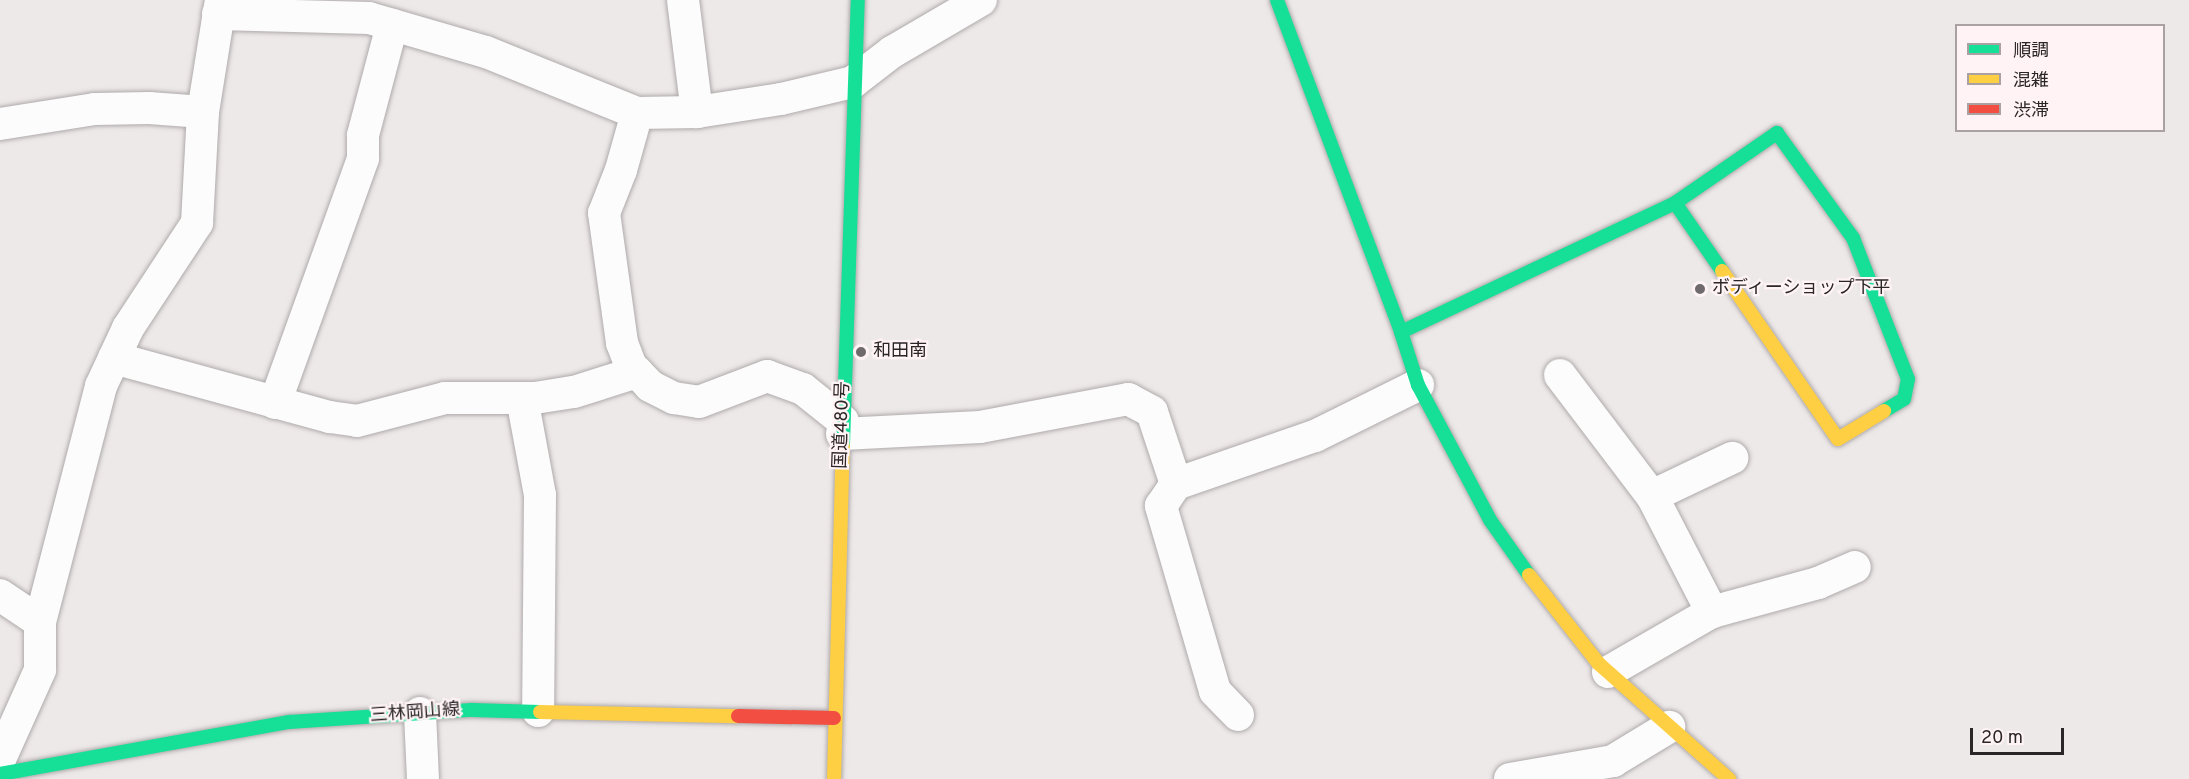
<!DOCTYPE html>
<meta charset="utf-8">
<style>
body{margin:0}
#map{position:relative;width:2189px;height:779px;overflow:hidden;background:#eee9e9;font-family:Overpass,"Noto Sans JP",sans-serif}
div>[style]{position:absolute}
.roads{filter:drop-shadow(0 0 2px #afaaab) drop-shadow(0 0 2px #afaaab)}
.street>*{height:32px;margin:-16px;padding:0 16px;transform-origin:16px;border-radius:16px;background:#fcfcfc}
.fast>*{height:14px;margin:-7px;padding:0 7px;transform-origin:7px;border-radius:7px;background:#16e098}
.slow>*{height:14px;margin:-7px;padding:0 7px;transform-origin:7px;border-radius:7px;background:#ffcf43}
.jam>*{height:14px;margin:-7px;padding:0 7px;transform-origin:7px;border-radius:7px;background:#f24e42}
.dots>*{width:16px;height:16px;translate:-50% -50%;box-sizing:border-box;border:3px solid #fff3f6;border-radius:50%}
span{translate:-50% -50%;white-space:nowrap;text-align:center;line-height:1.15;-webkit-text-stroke:4.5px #fff3f6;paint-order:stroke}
.poi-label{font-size:18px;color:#2a2627}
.left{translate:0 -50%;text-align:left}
.street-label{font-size:18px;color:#2a2627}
.legend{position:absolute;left:1955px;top:24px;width:210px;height:108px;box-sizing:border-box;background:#fff3f6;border:2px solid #aaa1a3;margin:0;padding:8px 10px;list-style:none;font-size:18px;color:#2a2627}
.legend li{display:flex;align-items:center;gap:12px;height:30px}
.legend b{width:30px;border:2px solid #aaa1a3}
.scale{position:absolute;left:1970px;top:728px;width:94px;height:27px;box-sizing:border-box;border:3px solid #2a2627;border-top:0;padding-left:8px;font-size:18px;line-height:21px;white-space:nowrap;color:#2a2627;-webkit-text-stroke:4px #fff3f6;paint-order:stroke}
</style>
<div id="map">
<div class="roads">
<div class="street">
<i style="left:683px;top:0;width:113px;rotate:82.9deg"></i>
<i style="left:218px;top:14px;width:151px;rotate:1.5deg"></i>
<i style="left:369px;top:18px;width:122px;rotate:16.2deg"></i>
<i style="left:486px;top:52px;width:163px;rotate:22deg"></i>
<i style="left:637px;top:113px;width:60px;rotate:-1deg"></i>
<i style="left:697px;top:112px;width:85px;rotate:-8.8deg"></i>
<i style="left:781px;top:99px;width:74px;rotate:-13.3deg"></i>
<i style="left:853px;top:82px;width:49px;rotate:-37.6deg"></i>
<i style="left:892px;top:52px;width:103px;rotate:-30.3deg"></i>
<i style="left:637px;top:113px;width:59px;rotate:105.7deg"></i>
<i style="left:621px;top:170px;width:46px;rotate:111.6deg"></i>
<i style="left:604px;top:213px;width:131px;rotate:82.1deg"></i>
<i style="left:622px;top:343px;width:25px;rotate:69deg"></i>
<i style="left:631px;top:366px;width:28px;rotate:46deg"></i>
<i style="left:650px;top:386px;width:27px;rotate:27deg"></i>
<i style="left:674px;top:398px;width:25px;rotate:9deg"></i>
<i style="left:699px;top:402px;width:73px;rotate:-20.9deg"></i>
<i style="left:767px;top:376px;width:38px;rotate:20deg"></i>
<i style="left:803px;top:389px;width:51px;rotate:38.7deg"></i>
<i style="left:0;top:124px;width:96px;rotate:-9deg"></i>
<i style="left:95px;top:109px;width:54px;rotate:-1.1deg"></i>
<i style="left:149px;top:108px;width:54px;rotate:4.2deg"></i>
<i style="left:114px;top:358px;width:224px;rotate:15.3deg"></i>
<i style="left:330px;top:417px;width:27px;rotate:8deg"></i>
<i style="left:357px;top:421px;width:91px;rotate:-14.6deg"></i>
<i style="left:445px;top:398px;width:90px"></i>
<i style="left:535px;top:398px;width:39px;rotate:-9deg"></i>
<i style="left:574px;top:392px;width:66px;rotate:-17.6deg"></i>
<i style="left:1560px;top:375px;width:152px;rotate:52.8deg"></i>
<i style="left:1652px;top:496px;width:131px;rotate:62.7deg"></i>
<i style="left:522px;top:398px;width:99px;rotate:79.5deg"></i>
<i style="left:540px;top:495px;width:216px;rotate:90.5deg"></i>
<i style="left:275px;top:403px;width:260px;rotate:-70.2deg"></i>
<i style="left:363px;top:158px;width:23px;rotate:-90deg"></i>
<i style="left:363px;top:135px;width:114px;rotate:-75.2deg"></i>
<i style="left:842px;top:434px;width:138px;rotate:-2.9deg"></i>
<i style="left:980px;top:427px;width:151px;rotate:-10.7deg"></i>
<i style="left:1128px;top:399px;width:27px;rotate:28deg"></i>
<i style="left:1152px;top:412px;width:76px;rotate:71.6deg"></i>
<i style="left:1652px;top:496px;width:89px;rotate:-25.4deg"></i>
<i style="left:0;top:595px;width:48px;rotate:34deg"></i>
<i style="left:1608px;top:672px;width:120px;rotate:-30deg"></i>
<i style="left:1712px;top:612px;width:110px;rotate:-15.3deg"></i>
<i style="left:1818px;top:583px;width:40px;rotate:-23.4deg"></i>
<i style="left:420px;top:713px;width:66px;rotate:87.4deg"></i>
<i style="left:1238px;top:715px;width:33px;rotate:-134deg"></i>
<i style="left:1215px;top:691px;width:193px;rotate:-106.3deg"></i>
<i style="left:1161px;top:506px;width:27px;rotate:-56deg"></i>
<i style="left:1176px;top:484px;width:147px;rotate:-19.1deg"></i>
<i style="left:1315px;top:436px;width:115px;rotate:-26.3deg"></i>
<i style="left:0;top:759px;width:98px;rotate:-65.8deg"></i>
<i style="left:40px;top:670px;width:48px;rotate:-90deg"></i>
<i style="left:40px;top:622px;width:244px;rotate:-75.5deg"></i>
<i style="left:101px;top:386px;width:64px;rotate:-65deg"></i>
<i style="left:128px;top:328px;width:126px;rotate:-56.7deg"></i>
<i style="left:197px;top:223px;width:111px;rotate:-86.9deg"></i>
<i style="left:203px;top:112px;width:113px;rotate:-80.9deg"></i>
<i style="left:1510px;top:779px;width:105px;rotate:-9.9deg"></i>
<i style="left:1613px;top:761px;width:66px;rotate:-31.3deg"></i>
</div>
<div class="fast">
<i style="left:1277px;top:0;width:354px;rotate:69.5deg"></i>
<i style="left:1401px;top:332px;width:56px;rotate:72.2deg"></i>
<i style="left:1418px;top:385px;width:153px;rotate:61.9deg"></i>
<i style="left:1490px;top:520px;width:67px;rotate:54.7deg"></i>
<i style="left:1675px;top:203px;width:83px;rotate:55.3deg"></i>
<i style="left:1401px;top:332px;width:303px;rotate:-25.2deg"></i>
<i style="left:1675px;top:203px;width:124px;rotate:-34.5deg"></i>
<i style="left:1777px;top:133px;width:130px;rotate:54.1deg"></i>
<i style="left:1853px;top:238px;width:151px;rotate:68.7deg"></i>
<i style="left:1908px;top:379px;width:20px;rotate:101deg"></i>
<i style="left:1904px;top:399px;width:23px;rotate:149deg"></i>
<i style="left:843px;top:445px;width:445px;rotate:-88.1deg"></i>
<i style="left:0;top:774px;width:294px;rotate:-10.2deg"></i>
<i style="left:289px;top:722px;width:183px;rotate:-3.8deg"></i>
<i style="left:472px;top:710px;width:68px;rotate:1.7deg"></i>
</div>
<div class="slow">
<i style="left:1722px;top:271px;width:204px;rotate:55.4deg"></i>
<i style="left:1838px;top:439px;width:54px;rotate:-31.3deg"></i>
<i style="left:1529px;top:575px;width:113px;rotate:51.8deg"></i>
<i style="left:1599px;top:664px;width:174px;rotate:41.5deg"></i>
<i style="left:540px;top:712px;width:198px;rotate:1.2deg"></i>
<i style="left:834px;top:779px;width:334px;rotate:-88.5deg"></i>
</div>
<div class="jam">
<i style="left:738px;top:716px;width:96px;rotate:1.2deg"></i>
</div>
</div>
<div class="dots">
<i style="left:1700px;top:289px;background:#6f6a6b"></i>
<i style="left:861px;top:352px;background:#6f6a6b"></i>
</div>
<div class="poi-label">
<span class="left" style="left:1712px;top:289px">ボディーショップ下平</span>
<span class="left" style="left:873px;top:352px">和田南</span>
</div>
<div class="street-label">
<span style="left:843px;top:425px;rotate:-88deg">国道480号</span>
<span style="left:415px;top:714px;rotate:-4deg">三林岡山線</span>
</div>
<ul class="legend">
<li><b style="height:8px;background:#16e098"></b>順調</li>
<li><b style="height:8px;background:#ffcf43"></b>混雑</li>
<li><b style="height:8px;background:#f24e42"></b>渋滞</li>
</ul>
<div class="scale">20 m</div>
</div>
